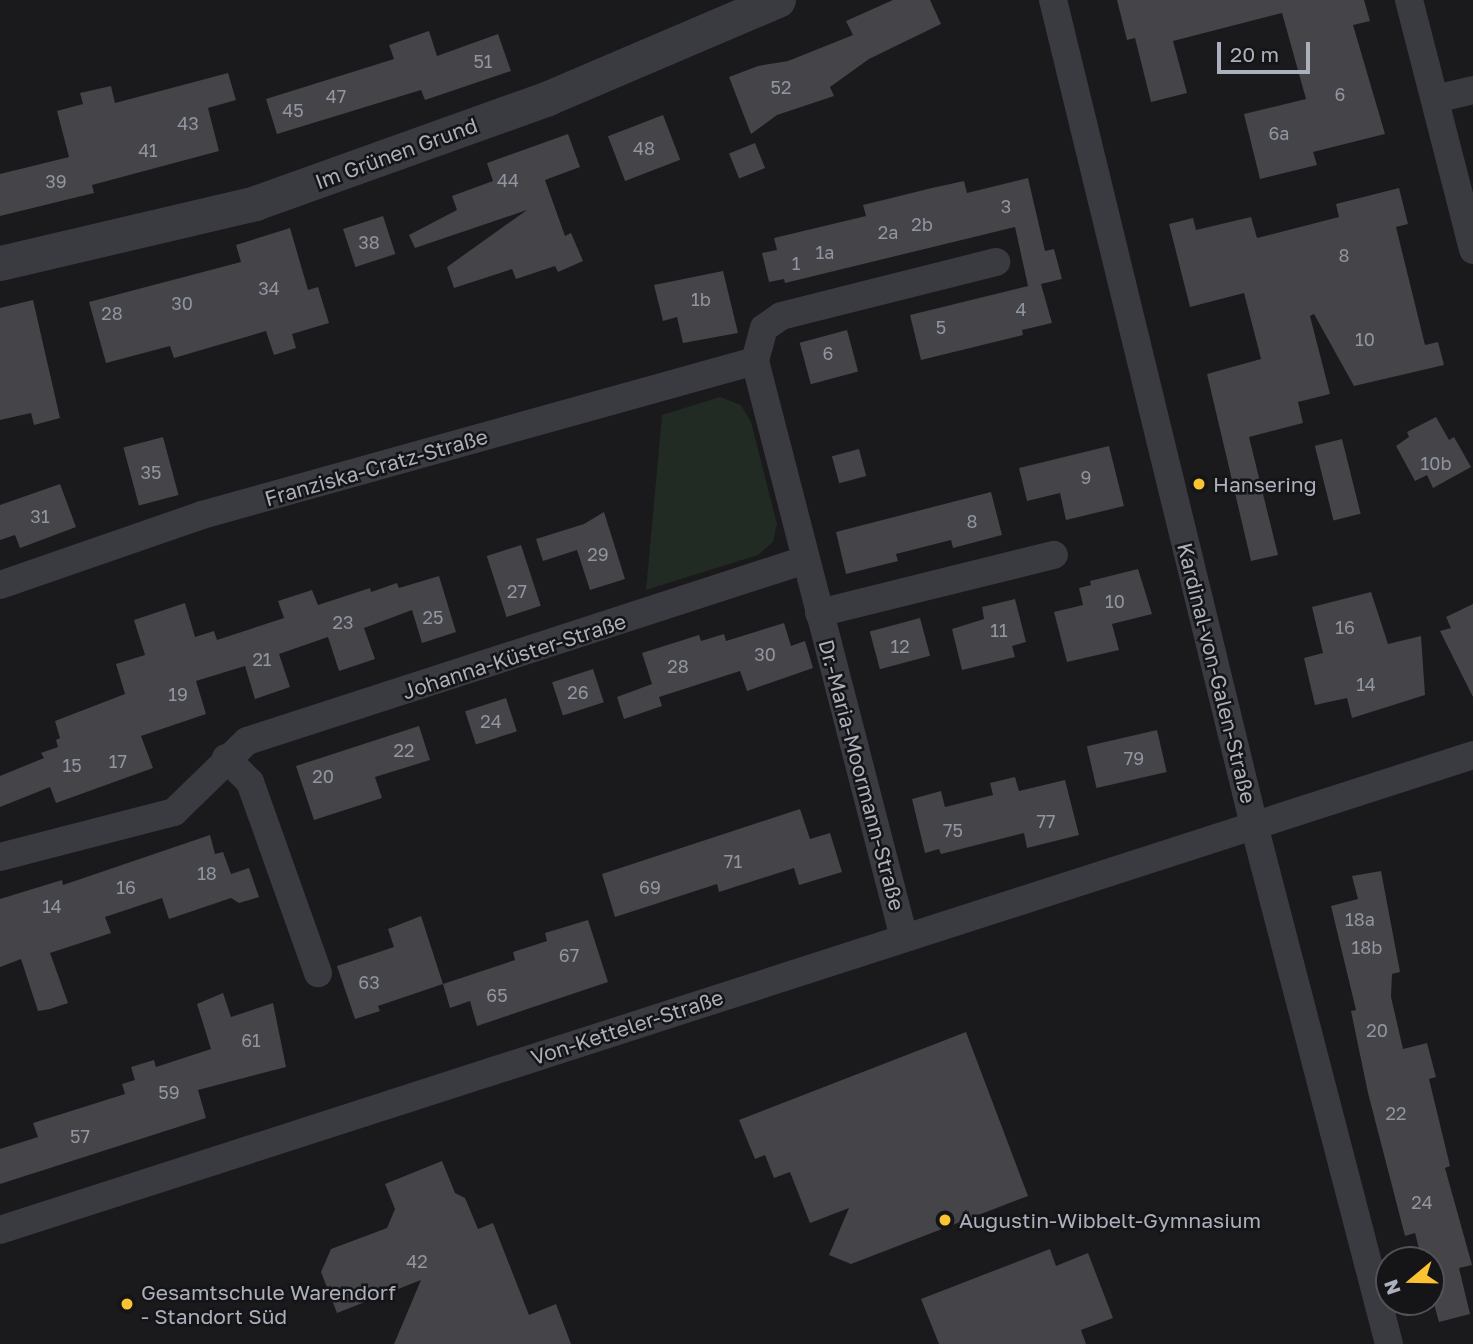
<!DOCTYPE html>
<meta charset="utf-8">
<style>
body{margin:0}
#map{position:relative;width:1473px;height:1344px;overflow:hidden;background:#1a191c;font-family:"Golos Text",sans-serif}
div>[style]{position:absolute}
.green>*{inset:0;background:#212a23}
.building>*{inset:0;background:#444449;transform-origin:0 0}
.minor>*{height:28px;margin:-14px;padding:0 14px;transform-origin:14px;border-radius:14px;background:#3a3b41}
.tertiary>*{height:35px;margin:-17.5px;padding:0 17.5px;transform-origin:17.5px;border-radius:17.5px;background:#3a3b41}
.dots>*{width:19px;height:19px;translate:-50% -50%;box-sizing:border-box;border:4px solid #151417;border-radius:50%}
span{translate:-50% -50%;white-space:nowrap;text-align:center;line-height:1.15;-webkit-text-stroke:5px #151417;paint-order:stroke}
.number-label{font-size:18px;color:#91959f}
.number-label span{-webkit-text-stroke-width:0}
.street-label{font-size:21px;color:#abb0bc}
.poi-label{font-size:21px;color:#abb0bc}
.left{translate:0 -50%;text-align:left}
.north{position:absolute;left:1375px;top:1246px;width:70px;height:70px;box-sizing:border-box;background:#151417;border:2px solid #515259;border-radius:50%;rotate:251deg;font-size:19px;font-weight:700;line-height:28px;text-align:center;color:#abb0bc}
.north::after{content:'';display:block;margin:auto;width:24px;height:32px;background:#fbc332;clip-path:polygon(50% 0,100% 100%,50% 72%,0 100%)}
.scale{position:absolute;left:1217px;top:42px;width:93px;height:32px;box-sizing:border-box;border:4px solid #abb0bc;border-top:0;padding-left:9px;font-size:21px;line-height:24px;white-space:nowrap;color:#abb0bc;-webkit-text-stroke:5px #151417;paint-order:stroke}
</style>
<div id="map">
<div class="green">
<i style="clip-path:polygon(720px 397px,741px 405px,751px 422px,777px 524px,773px 542px,758px 555px,646px 590px,662px 415px)"></i>
</div>
<div class="building">
<i style="clip-path:polygon(893px 0,930px 0,941px 24px,869px 59px,830px 87px,834px 96px,777px 115px,751px 134px,729px 77px,758px 66px,788px 61px,853px 35px,846px 21px)"></i>
<i style="clip-path:polygon(1117px 0,1364px 0,1370px 21px,1353px 25px,1385px 134px,1313px 152px,1317px 165px,1260px 179px,1244px 114px,1306px 99px,1282px 13px,1173px 41px,1187px 93px,1151px 102px,1135px 38px,1127px 40px)"></i>
<i style="clip-path:polygon(429px 31px,437px 56px,498px 34px,511px 71px,425px 100px,421px 90px,277px 134px,266px 99px,394px 59px,389px 45px)"></i>
<i style="clip-path:polygon(228px 73px,236px 100px,208px 108px,219px 151px,92px 185px,94px 193px,0 216px,0 174px,69px 157px,57px 111px,83px 104px,80px 93px,111px 86px,115px 103px)"></i>
<i style="left:663px;top:115px;width:48px;height:59px;rotate:69deg"></i>
<i style="clip-path:polygon(568px 134px,580px 167px,545px 180px,565px 236px,571px 233px,583px 261px,558px 272px,555px 266px,516px 279px,512px 269px,454px 288px,447px 267px,527px 210px,415px 248px,409px 235px,457px 210px,452px 196px,493px 181px,487px 163px)"></i>
<i style="left:755px;top:143px;width:27px;height:28px;rotate:68deg"></i>
<i style="clip-path:polygon(1028px 178px,1045px 251px,1054px 249px,1062px 279px,1041px 284px,1052px 323px,1022px 330px,1023px 335px,921px 360px,910px 315px,1028px 286px,1015px 227px,785px 283px,784px 279px,769px 282px,762px 253px,777px 250px,774px 238px,866px 216px,863px 205px,932px 188px,964px 181px,967px 193px)"></i>
<i style="clip-path:polygon(1399px 188px,1408px 224px,1396px 227px,1425px 345px,1438px 342px,1444px 365px,1354px 386px,1314px 314px,1310px 316px,1330px 394px,1298px 402px,1303px 423px,1249px 437px,1278px 555px,1251px 561px,1207px 374px,1261px 359px,1258px 347px,1244px 293px,1190px 307px,1169px 224px,1193px 218px,1196px 230px,1251px 217px,1257px 238px,1339px 217px,1336px 204px)"></i>
<i style="left:383px;top:216px;width:40px;height:42px;rotate:72deg"></i>
<i style="clip-path:polygon(290px 228px,308px 290px,318px 287px,329px 323px,292px 334px,296px 348px,274px 355px,266px 331px,174px 358px,170px 346px,106px 363px,89px 302px,241px 262px,236px 245px)"></i>
<i style="clip-path:polygon(723px 271px,738px 333px,683px 343px,677px 317px,663px 321px,654px 285px)"></i>
<i style="clip-path:polygon(33px 300px,60px 418px,34px 425px,31px 413px,0 420px,0 308px)"></i>
<i style="left:847px;top:330px;width:43px;height:49px;rotate:75deg"></i>
<i style="clip-path:polygon(1436px 417px,1449px 440px,1454px 437px,1471px 467px,1433px 488px,1427px 475px,1415px 481px,1396px 446px,1409px 437px,1407px 432px)"></i>
<i style="left:163px;top:437px;width:60px;height:41px;rotate:75deg"></i>
<i style="left:1342px;top:439px;width:77px;height:28px;rotate:76deg"></i>
<i style="clip-path:polygon(1109px 446px,1124px 506px,1066px 520px,1060px 493px,1027px 501px,1019px 468px)"></i>
<i style="left:859px;top:449px;width:28px;height:28px;rotate:75deg"></i>
<i style="clip-path:polygon(60px 484px,76px 527px,20px 548px,15px 535px,0 540px,0 505px)"></i>
<i style="clip-path:polygon(991px 492px,1002px 535px,953px 548px,951px 540px,896px 554px,898px 561px,846px 574px,836px 532px)"></i>
<i style="clip-path:polygon(604px 512px,625px 579px,590px 590px,577px 550px,543px 561px,536px 539px,584px 524px)"></i>
<i style="left:521px;top:545px;width:64px;height:36px;rotate:72deg"></i>
<i style="clip-path:polygon(1138px 569px,1152px 614px,1112px 624px,1119px 650px,1067px 662px,1054px 612px,1083px 605px,1079px 588px,1091px 585px,1090px 581px)"></i>
<i style="clip-path:polygon(439px 576px,456px 632px,422px 643px,412px 610px,364px 628px,375px 659px,339px 671px,328px 637px,279px 654px,290px 687px,255px 699px,245px 666px,196px 681px,206px 714px,141px 736px,153px 768px,56px 803px,50px 787px,0 807px,0 776px,44px 758px,41px 753px,58px 747px,56px 740px,60px 738px,55px 721px,125px 694px,116px 664px,145px 655px,134px 620px,185px 603px,195px 637px,214px 631px,217px 640px,284px 618px,278px 601px,312px 590px,318px 605px,370px 588px,371px 592px,397px 583px,399px 588px)"></i>
<i style="clip-path:polygon(1371px 592px,1388px 644px,1421px 636px,1425px 695px,1352px 718px,1347px 698px,1315px 705px,1304px 658px,1323px 653px,1312px 607px)"></i>
<i style="clip-path:polygon(1015px 599px,1026px 642px,1012px 646px,1015px 657px,962px 670px,952px 629px,984px 619px,982px 607px)"></i>
<i style="clip-path:polygon(1473px 604px,1473px 697px,1440px 631px,1451px 628px,1446px 617px)"></i>
<i style="left:920px;top:618px;width:39px;height:52px;rotate:75deg"></i>
<i style="clip-path:polygon(784px 623px,791px 646px,805px 641px,813px 668px,747px 691px,740px 671px,659px 697px,662px 706px,624px 719px,617px 697px,652px 684px,642px 653px,699px 635px,701px 641px,724px 634px,726px 641px)"></i>
<i style="left:593px;top:669px;width:35px;height:43px;rotate:72deg"></i>
<i style="left:506px;top:698px;width:35px;height:43px;rotate:72deg"></i>
<i style="clip-path:polygon(419px 726px,430px 760px,375px 777px,382px 798px,314px 820px,296px 766px)"></i>
<i style="left:1157px;top:730px;width:43px;height:72px;rotate:77deg"></i>
<i style="clip-path:polygon(1015px 777px,1019px 791px,1065px 780px,1079px 835px,1027px 848px,1024px 833px,941px 854px,939px 849px,925px 853px,912px 799px,941px 791px,945px 807px,993px 795px,990px 783px)"></i>
<i style="clip-path:polygon(800px 809px,810px 839px,830px 833px,842px 872px,799px 885px,794px 868px,719px 892px,717px 884px,615px 917px,602px 874px)"></i>
<i style="clip-path:polygon(210px 835px,215px 854px,223px 852px,231px 874px,249px 868px,259px 897px,239px 903px,231px 898px,169px 919px,162px 898px,105px 917px,111px 933px,50px 953px,68px 1003px,50px 1009px,38px 1011px,21px 959px,0 967px,0 899px,62px 880px,63px 885px)"></i>
<i style="clip-path:polygon(1381px 871px,1400px 972px,1392px 974px,1391px 997px,1403px 1049px,1427px 1043px,1436px 1077px,1429px 1079px,1450px 1166px,1445px 1168px,1472px 1265px,1459px 1268px,1470px 1314px,1439px 1322px,1431px 1293px,1431px 1260px,1422px 1260px,1415px 1233px,1405px 1236px,1368px 1093px,1351px 1011px,1356px 1010px,1331px 906px,1358px 899px,1352px 876px)"></i>
<i style="clip-path:polygon(421px 916px,443px 984px,515px 960px,513px 952px,547px 941px,545px 933px,588px 920px,608px 982px,477px 1026px,470px 1001px,450px 1008px,443px 984px,378px 1006px,380px 1011px,355px 1019px,337px 966px,394px 947px,388px 929px)"></i>
<i style="clip-path:polygon(223px 993px,231px 1017px,273px 1003px,286px 1067px,198px 1090px,206px 1118px,0 1184px,0 1149px,38px 1137px,33px 1123px,125px 1094px,122px 1084px,135px 1080px,131px 1067px,154px 1060px,156px 1067px,211px 1049px,197px 1004px)"></i>
<i style="clip-path:polygon(966px 1032px,1028px 1196px,851px 1264px,829px 1255px,849px 1208px,810px 1223px,790px 1172px,774px 1178px,765px 1155px,755px 1159px,739px 1120px)"></i>
<i style="clip-path:polygon(442px 1161px,455px 1193px,465px 1198px,478px 1229px,493px 1223px,529px 1315px,556px 1304px,571px 1344px,394px 1344px,421px 1280px,337px 1313px,321px 1272px,331px 1249px,387px 1228px,395px 1209px,385px 1184px)"></i>
<i style="clip-path:polygon(1050px 1249px,1056px 1266px,1088px 1253px,1113px 1318px,1081px 1330px,1086px 1344px,939px 1344px,921px 1299px)"></i>
</div>
<div class="minor">
<i style="left:1053px;top:0;width:849px;rotate:76.31deg"></i>
<i style="left:1254px;top:825px;width:536px;rotate:75.42deg"></i>
<i style="left:1409px;top:0;width:258px;rotate:75.6deg"></i>
<i style="left:1435px;top:99px;width:39px;rotate:-13deg"></i>
<i style="left:0;top:585px;width:214px;rotate:-19.1deg"></i>
<i style="left:202px;top:515px;width:574px;rotate:-15.56deg"></i>
<i style="left:819px;top:613px;width:242px;rotate:-13.9deg"></i>
<i style="left:226px;top:758px;width:34px;rotate:45deg"></i>
<i style="left:250px;top:782px;width:203px;rotate:70.4deg"></i>
<i style="left:0;top:857px;width:180px;rotate:-14.5deg"></i>
<i style="left:174px;top:812px;width:102px;rotate:-44.2deg"></i>
<i style="left:247px;top:741px;width:587px;rotate:-17.97deg"></i>
<i style="left:904px;top:938px;width:596px;rotate:-104.48deg"></i>
<i style="left:755px;top:361px;width:34px;rotate:-75deg"></i>
<i style="left:764px;top:328px;width:21px;rotate:-35deg"></i>
<i style="left:781px;top:316px;width:222px;rotate:-14.1deg"></i>
<i style="left:0;top:1230px;width:1548px;rotate:-17.87deg"></i>
</div>
<div class="tertiary">
<i style="left:0;top:263px;width:262px;rotate:-13.2deg"></i>
<i style="left:255px;top:203px;width:311px;rotate:-19.7deg"></i>
<i style="left:548px;top:98px;width:250px;rotate:-23.1deg"></i>
</div>
<div class="dots">
<i style="left:1199px;top:484px;background:#fbc332"></i>
<i style="left:945px;top:1220px;background:#fbc332"></i>
<i style="left:127px;top:1304px;background:#fbc332"></i>
</div>
<div class="number-label">
<span style="left:483px;top:61px">51</span>
<span style="left:781px;top:87px">52</span>
<span style="left:1340px;top:94px">6</span>
<span style="left:336px;top:96px">47</span>
<span style="left:293px;top:110px">45</span>
<span style="left:188px;top:123px">43</span>
<span style="left:1279px;top:133px">6a</span>
<span style="left:644px;top:148px">48</span>
<span style="left:148px;top:150px">41</span>
<span style="left:508px;top:180px">44</span>
<span style="left:56px;top:181px">39</span>
<span style="left:1006px;top:206px">3</span>
<span style="left:922px;top:224px">2b</span>
<span style="left:888px;top:232px">2a</span>
<span style="left:369px;top:242px">38</span>
<span style="left:825px;top:252px">1a</span>
<span style="left:1344px;top:255px">8</span>
<span style="left:796px;top:263px">1</span>
<span style="left:269px;top:288px">34</span>
<span style="left:701px;top:299px">1b</span>
<span style="left:182px;top:303px">30</span>
<span style="left:1021px;top:309px">4</span>
<span style="left:112px;top:313px">28</span>
<span style="left:941px;top:327px">5</span>
<span style="left:1365px;top:339px">10</span>
<span style="left:828px;top:353px">6</span>
<span style="left:1436px;top:463px">10b</span>
<span style="left:151px;top:472px">35</span>
<span style="left:1086px;top:477px">9</span>
<span style="left:40px;top:516px">31</span>
<span style="left:972px;top:521px">8</span>
<span style="left:598px;top:554px">29</span>
<span style="left:517px;top:591px">27</span>
<span style="left:1115px;top:601px">10</span>
<span style="left:433px;top:617px">25</span>
<span style="left:343px;top:622px">23</span>
<span style="left:1345px;top:627px">16</span>
<span style="left:999px;top:630px">11</span>
<span style="left:900px;top:646px">12</span>
<span style="left:765px;top:654px">30</span>
<span style="left:262px;top:659px">21</span>
<span style="left:678px;top:666px">28</span>
<span style="left:1366px;top:684px">14</span>
<span style="left:578px;top:692px">26</span>
<span style="left:178px;top:694px">19</span>
<span style="left:491px;top:721px">24</span>
<span style="left:404px;top:750px">22</span>
<span style="left:1134px;top:758px">79</span>
<span style="left:118px;top:761px">17</span>
<span style="left:72px;top:765px">15</span>
<span style="left:323px;top:776px">20</span>
<span style="left:1046px;top:821px">77</span>
<span style="left:953px;top:830px">75</span>
<span style="left:733px;top:861px">71</span>
<span style="left:207px;top:873px">18</span>
<span style="left:126px;top:887px">16</span>
<span style="left:650px;top:887px">69</span>
<span style="left:52px;top:906px">14</span>
<span style="left:1360px;top:919px">18a</span>
<span style="left:1367px;top:947px">18b</span>
<span style="left:569px;top:955px">67</span>
<span style="left:369px;top:982px">63</span>
<span style="left:497px;top:995px">65</span>
<span style="left:1377px;top:1030px">20</span>
<span style="left:251px;top:1040px">61</span>
<span style="left:169px;top:1092px">59</span>
<span style="left:1396px;top:1113px">22</span>
<span style="left:80px;top:1136px">57</span>
<span style="left:1422px;top:1202px">24</span>
<span style="left:417px;top:1261px">42</span>
</div>
<div class="street-label">
<span style="left:396px;top:153px;rotate:-20deg">Im Grünen Grund</span>
<span style="left:376px;top:467px;rotate:-16deg">Franziska-Cratz-Straße</span>
<span style="left:514px;top:656px;rotate:-18deg">Johanna-Küster-Straße</span>
<span style="left:1217px;top:673px;rotate:76deg">Kardinal-von-Galen-Straße</span>
<span style="left:862px;top:775px;rotate:75deg">Dr.-Maria-Moormann-Straße</span>
<span style="left:627px;top:1027px;rotate:-18deg">Von-Ketteler-Straße</span>
</div>
<div class="poi-label">
<span class="left" style="left:1213px;top:484px">Hansering</span>
<span class="left" style="left:959px;top:1220px">Augustin-Wibbelt-Gymnasium</span>
<span class="left" style="left:141px;top:1304px">Gesamtschule Warendorf<br>- Standort Süd</span>
</div>
<div class="north">N</div>
<div class="scale">20 m</div>
</div>
